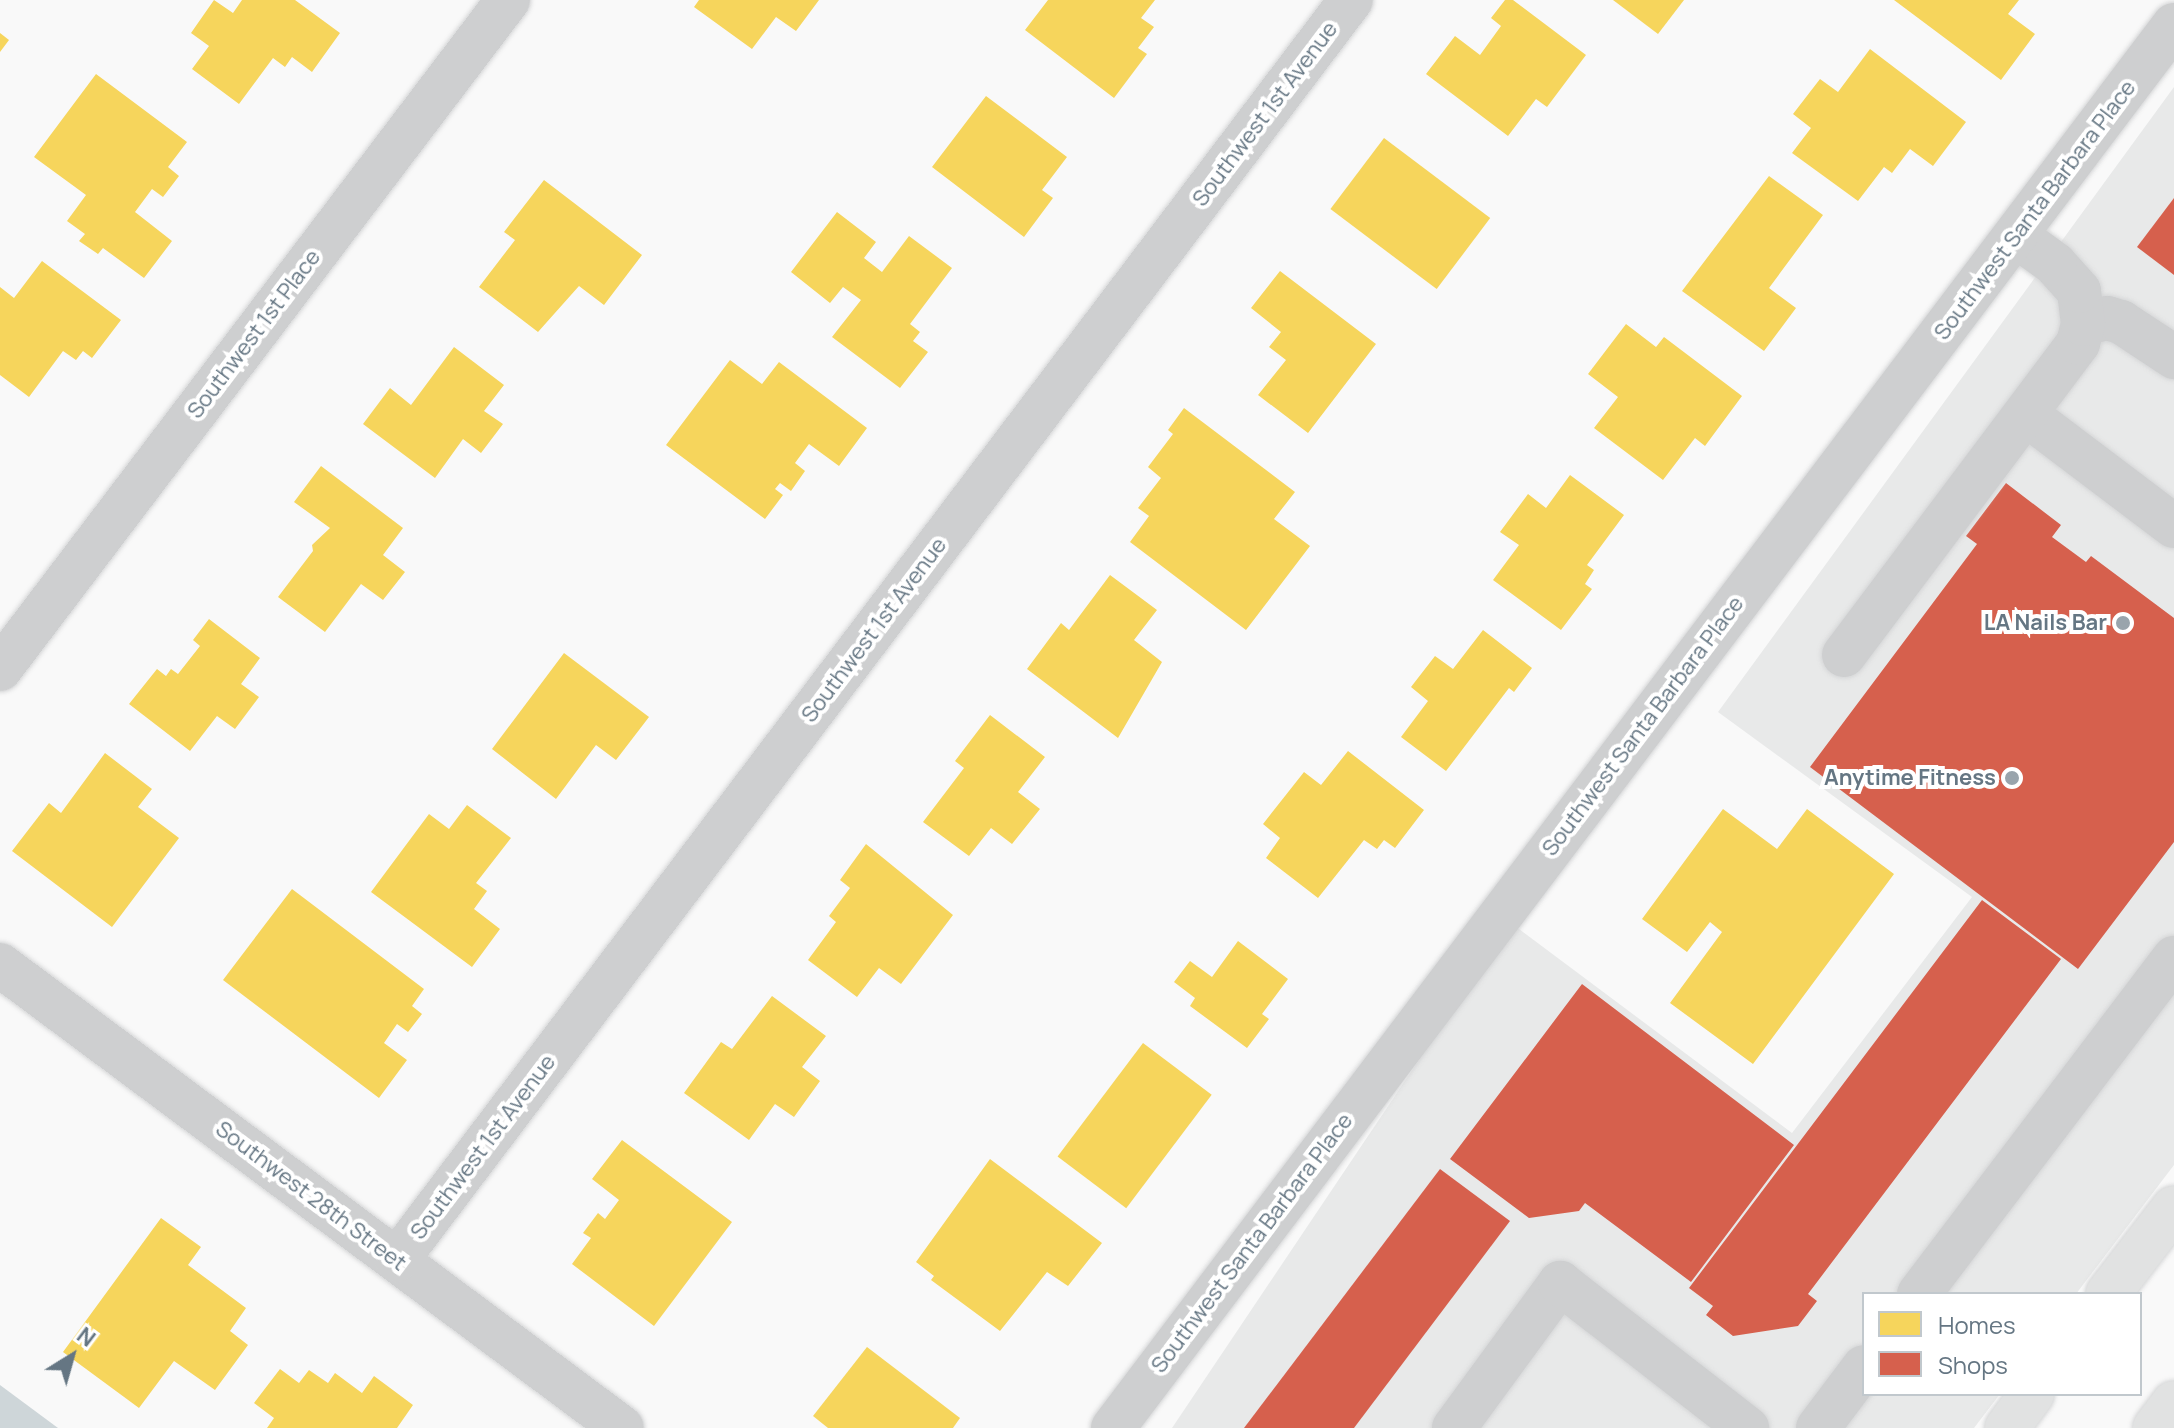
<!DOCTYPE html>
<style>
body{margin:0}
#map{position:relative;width:2174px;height:1428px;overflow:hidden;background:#f9f9f9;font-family:Manrope,sans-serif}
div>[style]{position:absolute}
.built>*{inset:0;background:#e8e9e9}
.water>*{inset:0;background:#ced6d9}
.homes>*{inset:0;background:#f6d55c;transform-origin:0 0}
.shops>*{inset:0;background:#d6604d}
.roads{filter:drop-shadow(0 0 2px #d5d6d7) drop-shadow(0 0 2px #d5d6d7)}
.minor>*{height:44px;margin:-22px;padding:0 22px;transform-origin:22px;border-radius:22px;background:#cecfd0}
.major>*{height:44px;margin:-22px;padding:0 22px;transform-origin:22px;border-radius:22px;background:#e1e2e2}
.dots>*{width:22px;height:22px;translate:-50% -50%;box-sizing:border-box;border:4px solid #fff;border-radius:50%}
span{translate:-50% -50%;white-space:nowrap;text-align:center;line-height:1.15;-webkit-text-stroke:8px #fff;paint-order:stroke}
.street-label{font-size:22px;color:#657683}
.poi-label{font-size:22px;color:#657683;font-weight:700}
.right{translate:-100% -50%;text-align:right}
.legend{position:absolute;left:1862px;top:1292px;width:280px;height:104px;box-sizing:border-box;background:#fff;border:2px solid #c1c8cd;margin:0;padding:10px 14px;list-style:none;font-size:24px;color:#657683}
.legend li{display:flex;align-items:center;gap:16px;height:40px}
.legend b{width:40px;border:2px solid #c1c8cd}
.north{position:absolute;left:32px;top:1316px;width:80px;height:80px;-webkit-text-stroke:6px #fff;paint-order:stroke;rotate:37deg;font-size:22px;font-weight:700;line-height:32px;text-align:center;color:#657683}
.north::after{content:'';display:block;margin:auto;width:28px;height:36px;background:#657683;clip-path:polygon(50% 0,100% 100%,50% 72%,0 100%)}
</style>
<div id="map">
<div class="built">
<i style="clip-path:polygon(2174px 87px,2174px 1165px,2076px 1294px,1864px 1294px,1864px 1394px,2000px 1394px,1974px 1428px,1172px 1428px,1511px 923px,1792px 1133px,1972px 897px,1718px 712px)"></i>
</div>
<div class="water">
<i style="clip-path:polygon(0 1385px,58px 1428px,0 1428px)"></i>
</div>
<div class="homes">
<i style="clip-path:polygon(214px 0,233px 13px,242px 0,295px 0,340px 33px,312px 72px,292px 57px,285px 67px,273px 58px,239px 104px,192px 69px,209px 46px,191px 33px)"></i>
<i style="clip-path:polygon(699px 0,819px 0,796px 31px,776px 17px,752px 49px,694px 7px)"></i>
<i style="clip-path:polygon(1048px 0,1155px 0,1141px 18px,1154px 27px,1138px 48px,1147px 54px,1114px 98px,1025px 30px)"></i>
<i style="clip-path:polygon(1505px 0,1513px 0,1586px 55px,1547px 107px,1536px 99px,1508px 136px,1426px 74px,1455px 36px,1480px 55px,1501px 26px,1491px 18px)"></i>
<i style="clip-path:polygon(1613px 0,1684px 0,1658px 34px)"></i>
<i style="clip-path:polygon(1894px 0,2019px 0,2008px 14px,2035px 34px,2001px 80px)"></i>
<i style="clip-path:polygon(0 33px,9px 40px,0 52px)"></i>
<i style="clip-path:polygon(1870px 49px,1966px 122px,1933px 166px,1910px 149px,1892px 173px,1884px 167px,1858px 201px,1792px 153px,1811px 128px,1793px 114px,1820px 79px,1838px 92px)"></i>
<i style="clip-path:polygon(96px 74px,187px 142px,168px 167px,179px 176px,163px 197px,152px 189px,135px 212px,172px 241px,144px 278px,103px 248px,98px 254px,79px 241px,85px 234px,67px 221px,86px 195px,34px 157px)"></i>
<i style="clip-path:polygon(986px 96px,1067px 157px,1042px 190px,1053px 198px,1024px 237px,932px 167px)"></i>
<i style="left:1384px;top:138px;width:133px;height:89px;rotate:37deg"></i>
<i style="clip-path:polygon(1769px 176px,1823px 215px,1769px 288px,1796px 308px,1764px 351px,1682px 291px)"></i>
<i style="clip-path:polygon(544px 180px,642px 255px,604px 305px,579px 286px,538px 332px,479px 287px,515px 240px,504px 232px)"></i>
<i style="clip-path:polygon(837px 212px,876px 242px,864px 258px,882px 272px,909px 236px,952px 268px,910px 324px,920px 332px,913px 341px,928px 352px,900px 388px,832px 337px,861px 300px,843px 287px,830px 303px,791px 272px)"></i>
<i style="clip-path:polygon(42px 261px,121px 320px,92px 358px,83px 351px,76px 360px,63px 351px,29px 397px,0 375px,0 287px,14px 298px)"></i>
<i style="clip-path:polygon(1280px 271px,1376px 344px,1308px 433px,1258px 395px,1286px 360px,1269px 347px,1281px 332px,1251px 308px)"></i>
<i style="clip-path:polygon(1626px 324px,1656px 347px,1664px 337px,1742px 396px,1705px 446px,1695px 438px,1663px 480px,1594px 428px,1618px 397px,1588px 374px)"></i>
<i style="clip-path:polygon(454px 347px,504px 385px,484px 411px,503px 424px,481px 453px,463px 439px,435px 478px,363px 424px,390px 388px,411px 405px)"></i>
<i style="clip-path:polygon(730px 360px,762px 384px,779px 362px,867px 428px,839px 466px,809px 444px,795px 463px,805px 471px,791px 491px,780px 483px,775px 489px,783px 495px,765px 519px,666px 445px)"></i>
<i style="clip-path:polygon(1184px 408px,1295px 492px,1274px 519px,1310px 546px,1246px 630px,1130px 542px,1149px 516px,1138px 508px,1161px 478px,1148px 467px,1173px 434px,1168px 430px)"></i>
<i style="clip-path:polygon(321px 466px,403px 528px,383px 555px,405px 572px,383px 600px,361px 584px,325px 632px,278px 597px,313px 551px,312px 545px,330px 528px,294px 502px)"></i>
<i style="clip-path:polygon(1570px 475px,1624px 515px,1587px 565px,1594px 570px,1585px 584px,1592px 589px,1561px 630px,1493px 580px,1519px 545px,1500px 532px,1528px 494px,1546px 508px)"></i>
<i style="clip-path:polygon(1110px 575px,1157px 610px,1134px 640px,1162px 662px,1118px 738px,1027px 669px,1061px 623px,1069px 630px)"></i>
<i style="clip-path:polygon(209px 619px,260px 658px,241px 684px,259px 697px,235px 729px,217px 716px,190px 751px,129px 704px,157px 669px,166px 676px,171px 669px,178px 674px,200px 646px,193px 640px)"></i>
<i style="clip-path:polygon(1483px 630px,1532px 668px,1514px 692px,1509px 688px,1446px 771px,1401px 737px,1428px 701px,1411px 687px,1435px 656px,1453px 669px)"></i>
<i style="clip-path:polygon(564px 653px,649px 717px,616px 760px,596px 745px,556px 799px,492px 749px)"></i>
<i style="clip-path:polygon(990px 715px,1045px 757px,1018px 792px,1040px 809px,1012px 844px,991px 828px,969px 856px,923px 822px,964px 768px,955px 761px)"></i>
<i style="clip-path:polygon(1348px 751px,1424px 810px,1395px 848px,1384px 840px,1377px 849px,1364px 840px,1318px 898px,1266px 858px,1280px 838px,1263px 824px,1304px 772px,1321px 785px)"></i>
<i style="clip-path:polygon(105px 753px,152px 789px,138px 807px,179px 838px,112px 927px,12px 851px,49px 803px,61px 813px)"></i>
<i style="clip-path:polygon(467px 805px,511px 838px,476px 883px,487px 891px,474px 909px,500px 929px,472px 967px,371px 892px,429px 814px,449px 829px)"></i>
<i style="clip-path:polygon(1723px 809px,1777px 849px,1807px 809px,1894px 874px,1753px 1064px,1670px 1003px,1722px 932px,1710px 922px,1687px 952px,1642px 919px)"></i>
<i style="clip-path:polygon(866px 844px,953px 915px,901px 984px,879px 968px,857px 997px,808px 960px,836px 922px,829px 916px,850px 888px,840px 880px)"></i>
<i style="clip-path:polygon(292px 889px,424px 989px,412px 1006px,422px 1014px,408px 1032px,397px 1024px,384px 1043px,407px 1060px,379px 1098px,223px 980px)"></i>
<i style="clip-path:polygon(1238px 941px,1288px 979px,1262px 1014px,1269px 1019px,1247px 1048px,1190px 1006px,1195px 998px,1174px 982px,1190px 961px,1212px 977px)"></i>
<i style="clip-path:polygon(772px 996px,826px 1036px,802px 1067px,820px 1081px,794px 1117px,775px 1104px,749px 1140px,684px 1093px,721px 1042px,732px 1049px)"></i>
<i style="left:1143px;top:1043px;width:86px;height:142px;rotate:37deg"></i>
<i style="clip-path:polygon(622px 1140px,732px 1222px,654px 1326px,572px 1264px,591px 1238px,583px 1233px,598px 1213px,605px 1219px,619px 1200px,592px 1179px)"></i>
<i style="clip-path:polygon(990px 1159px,1102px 1243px,1068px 1286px,1047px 1272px,1000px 1331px,931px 1280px,934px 1276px,916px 1262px)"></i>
<i style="clip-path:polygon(161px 1218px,201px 1247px,188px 1265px,246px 1308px,230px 1331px,248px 1345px,215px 1390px,174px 1361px,139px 1408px,63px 1352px)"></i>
<i style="clip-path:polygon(867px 1347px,960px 1418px,953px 1428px,828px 1428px,813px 1416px)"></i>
<i style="clip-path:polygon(280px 1369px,299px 1383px,309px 1370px,328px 1383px,335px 1373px,362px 1393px,374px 1376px,413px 1405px,397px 1428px,267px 1428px,274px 1418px,254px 1403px)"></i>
</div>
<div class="shops">
<i style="clip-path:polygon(2174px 198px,2174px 275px,2137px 247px)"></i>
<i style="clip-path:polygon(2006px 483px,2061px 525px,2052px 537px,2086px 562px,2091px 556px,2174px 618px,2174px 842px,2078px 969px,1810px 767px,1977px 544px,1966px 536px)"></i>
<i style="clip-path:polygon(1982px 900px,2061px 959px,1808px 1294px,1817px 1301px,1798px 1326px,1733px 1336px,1706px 1315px,1713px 1306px,1689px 1288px)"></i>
<i style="clip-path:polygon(1582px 984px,1794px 1145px,1691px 1282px,1585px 1203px,1579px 1211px,1529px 1218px,1450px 1159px)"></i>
<i style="clip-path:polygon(1440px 1169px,1510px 1221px,1354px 1428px,1244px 1428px)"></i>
</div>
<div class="roads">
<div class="minor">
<i style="left:2083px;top:324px;width:25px;rotate:-14deg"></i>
<i style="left:2107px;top:318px;width:15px;rotate:16deg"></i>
<i style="left:2121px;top:322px;width:64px;rotate:33.4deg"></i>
<i style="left:2027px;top:415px;width:184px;rotate:37.1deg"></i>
<i style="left:1844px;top:655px;width:390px;rotate:-53.1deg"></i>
<i style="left:2078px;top:343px;width:20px;rotate:-75deg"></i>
<i style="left:2083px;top:324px;width:33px;rotate:-97deg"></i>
<i style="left:2079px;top:291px;width:36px;rotate:-132deg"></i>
<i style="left:2055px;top:264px;width:48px;rotate:-144.3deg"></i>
<i style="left:0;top:669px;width:840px;rotate:-52.79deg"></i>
<i style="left:0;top:965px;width:775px;rotate:36.66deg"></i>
<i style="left:397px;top:1260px;width:1580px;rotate:-52.87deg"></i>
<i style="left:1919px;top:1294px;width:422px;rotate:-52.8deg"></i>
<i style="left:1113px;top:1428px;width:1759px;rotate:-52.9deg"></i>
<i style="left:1454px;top:1428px;width:180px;rotate:-53.8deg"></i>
<i style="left:1560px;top:1283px;width:237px;rotate:37.8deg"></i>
<i style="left:1818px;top:1428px;width:76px;rotate:-53deg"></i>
</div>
<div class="major">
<i style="left:2108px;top:1294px;width:108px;rotate:-52.5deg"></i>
<i style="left:2007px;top:1428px;width:42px;rotate:-53.7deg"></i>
<i style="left:2155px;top:1428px;width:31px;rotate:-53deg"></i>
</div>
</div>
<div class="dots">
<i style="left:2123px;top:623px;background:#99a4ac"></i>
<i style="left:2012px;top:778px;background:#99a4ac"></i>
</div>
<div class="street-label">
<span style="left:1265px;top:114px;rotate:-53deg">Southwest 1st Avenue</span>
<span style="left:2035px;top:210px;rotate:-53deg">Southwest Santa Barbara Place</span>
<span style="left:254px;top:334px;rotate:-53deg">Southwest 1st Place</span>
<span style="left:874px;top:630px;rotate:-53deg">Southwest 1st Avenue</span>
<span style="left:1643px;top:726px;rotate:-53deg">Southwest Santa Barbara Place</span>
<span style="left:483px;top:1147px;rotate:-53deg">Southwest 1st Avenue</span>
<span style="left:311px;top:1196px;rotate:37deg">Southwest 28th Street</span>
<span style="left:1252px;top:1243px;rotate:-53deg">Southwest Santa Barbara Place</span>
</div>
<div class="poi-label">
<span class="right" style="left:2107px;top:623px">LA Nails Bar</span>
<span class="right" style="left:1996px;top:778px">Anytime Fitness</span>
</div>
<ul class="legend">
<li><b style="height:22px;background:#f6d55c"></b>Homes</li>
<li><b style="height:22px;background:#d6604d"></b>Shops</li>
</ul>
<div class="north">N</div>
</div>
